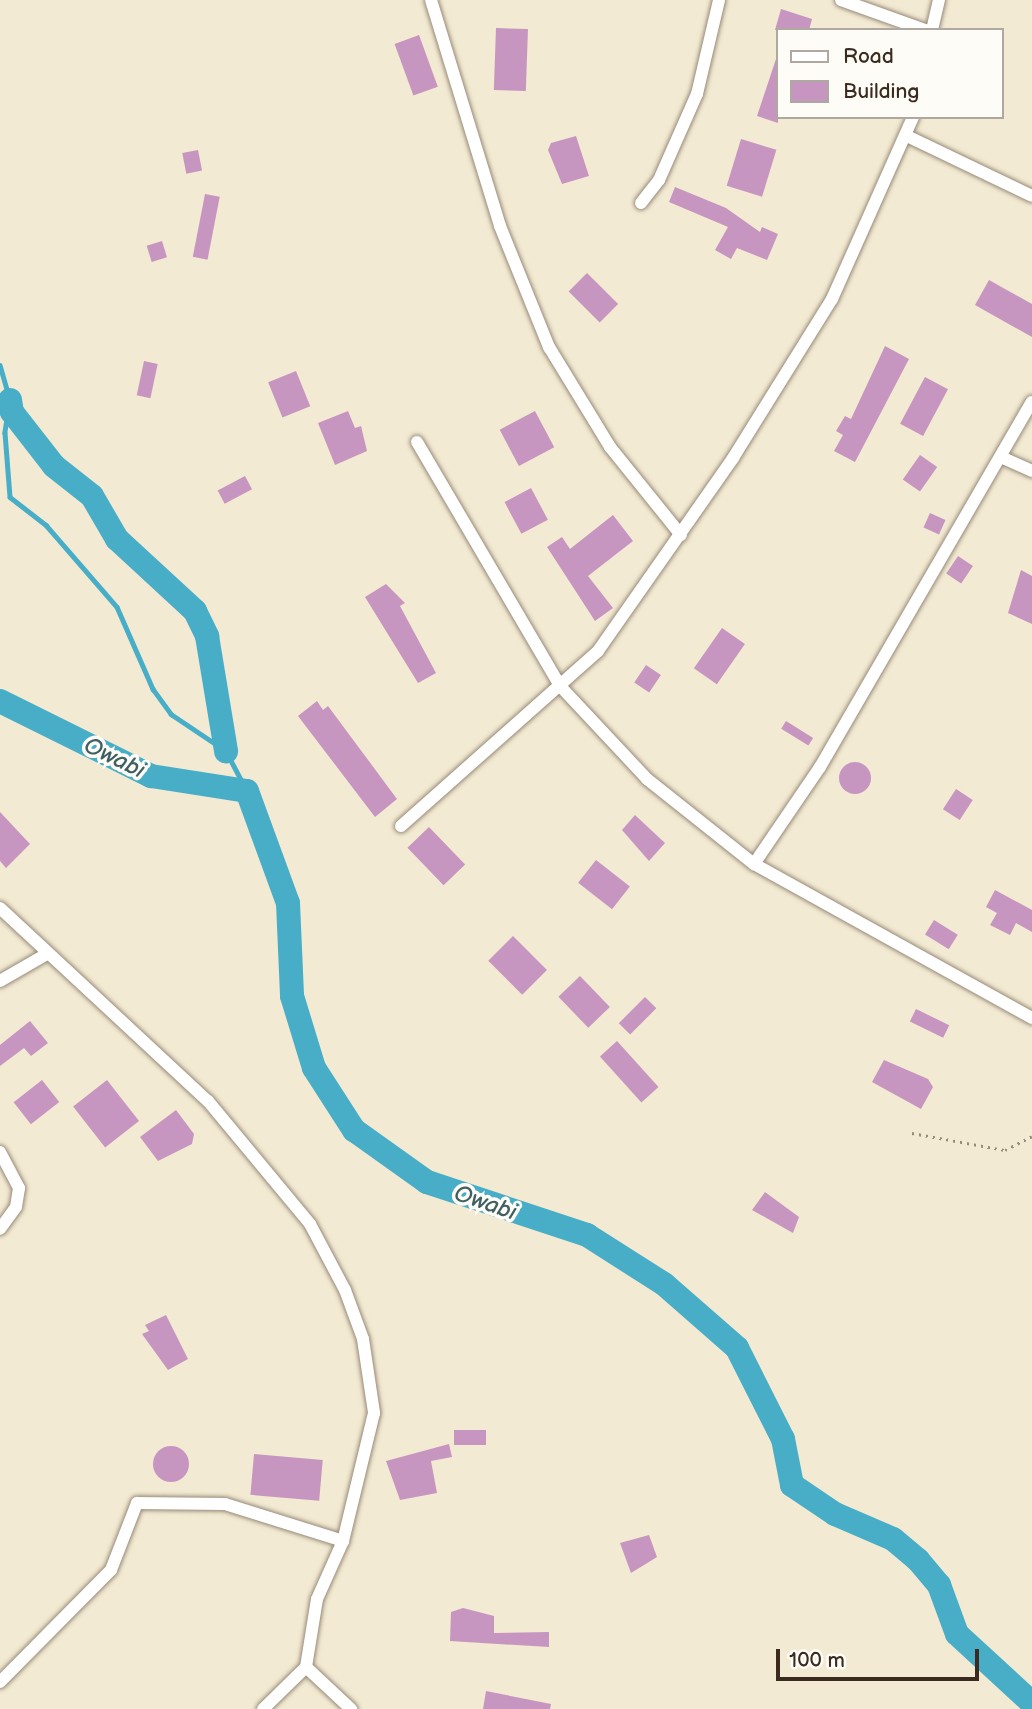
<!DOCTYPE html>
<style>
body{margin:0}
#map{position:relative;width:1032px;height:1709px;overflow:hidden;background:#f3ead3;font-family:"Balsamiq Sans",sans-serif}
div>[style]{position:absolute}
.stream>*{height:4.5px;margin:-2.25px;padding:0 2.25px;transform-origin:2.25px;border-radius:2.25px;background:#48aec7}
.river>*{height:24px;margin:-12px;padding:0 12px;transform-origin:12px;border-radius:12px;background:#48aec7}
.building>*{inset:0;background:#c696c0;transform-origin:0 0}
.round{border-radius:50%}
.path>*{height:2.5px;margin-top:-1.25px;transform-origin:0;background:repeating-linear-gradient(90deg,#978a78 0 2px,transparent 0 7px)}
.roads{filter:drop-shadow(0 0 2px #978a78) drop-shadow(0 0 2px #978a78)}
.street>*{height:12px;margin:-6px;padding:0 6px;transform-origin:6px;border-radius:6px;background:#fff}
span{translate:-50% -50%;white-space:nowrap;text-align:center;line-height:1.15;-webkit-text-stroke:7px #fdfcf7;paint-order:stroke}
.water-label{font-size:23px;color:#405f62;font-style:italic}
.legend{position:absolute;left:776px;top:28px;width:228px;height:91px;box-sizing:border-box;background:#fdfcf7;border:2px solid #afa8a0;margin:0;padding:9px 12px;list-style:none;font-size:21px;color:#3b2a1e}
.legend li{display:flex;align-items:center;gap:14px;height:35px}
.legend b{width:35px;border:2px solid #afa8a0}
.scale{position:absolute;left:776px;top:1649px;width:203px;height:32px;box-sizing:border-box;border:4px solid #3b2a1e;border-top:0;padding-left:9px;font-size:21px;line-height:24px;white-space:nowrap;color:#3b2a1e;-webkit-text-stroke:5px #fdfcf7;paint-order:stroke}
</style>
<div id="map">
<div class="stream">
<i style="left:0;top:365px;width:36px;rotate:74deg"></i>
<i style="left:10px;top:400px;width:33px;rotate:99deg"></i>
<i style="left:5px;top:433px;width:64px;rotate:85.5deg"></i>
<i style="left:10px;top:497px;width:46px;rotate:37.9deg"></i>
<i style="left:46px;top:525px;width:108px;rotate:49.1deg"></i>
<i style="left:117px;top:607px;width:90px;rotate:66.3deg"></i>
<i style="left:153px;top:689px;width:31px;rotate:54deg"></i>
<i style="left:171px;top:714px;width:66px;rotate:33.9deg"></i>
<i style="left:226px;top:751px;width:45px;rotate:62.3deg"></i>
</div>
<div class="river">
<i style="left:10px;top:400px;width:12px;rotate:81deg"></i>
<i style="left:12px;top:412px;width:68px;rotate:52.1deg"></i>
<i style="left:54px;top:466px;width:48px;rotate:38.3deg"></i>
<i style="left:92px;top:496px;width:50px;rotate:59.8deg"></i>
<i style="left:117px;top:539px;width:106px;rotate:42.7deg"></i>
<i style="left:195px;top:611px;width:28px;rotate:64deg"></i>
<i style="left:207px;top:636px;width:117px;rotate:80.6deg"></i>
<i style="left:0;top:701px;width:169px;rotate:26.4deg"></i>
<i style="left:151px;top:776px;width:97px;rotate:8.9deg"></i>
<i style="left:247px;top:791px;width:119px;rotate:69.9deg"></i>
<i style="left:288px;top:903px;width:93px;rotate:87.5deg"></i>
<i style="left:292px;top:996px;width:75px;rotate:73deg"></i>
<i style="left:314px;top:1068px;width:74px;rotate:57.2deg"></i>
<i style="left:354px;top:1130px;width:90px;rotate:35.5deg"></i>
<i style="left:427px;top:1182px;width:169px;rotate:18.3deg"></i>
<i style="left:587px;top:1235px;width:91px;rotate:32.5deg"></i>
<i style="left:664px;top:1284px;width:97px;rotate:41.2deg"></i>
<i style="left:737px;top:1348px;width:102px;rotate:63.2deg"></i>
<i style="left:783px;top:1439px;width:47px;rotate:78.9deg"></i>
<i style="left:792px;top:1485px;width:52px;rotate:34deg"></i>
<i style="left:835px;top:1514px;width:63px;rotate:23.3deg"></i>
<i style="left:893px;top:1539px;width:33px;rotate:40deg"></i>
<i style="left:918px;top:1560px;width:33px;rotate:50deg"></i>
<i style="left:939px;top:1585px;width:52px;rotate:69.8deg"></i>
<i style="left:957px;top:1634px;width:102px;rotate:42.6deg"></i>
</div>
<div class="building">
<i style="clip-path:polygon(781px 9px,812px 19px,809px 30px,775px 30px)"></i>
<i style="left:496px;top:28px;width:32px;height:62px;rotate:2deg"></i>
<i style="left:419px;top:35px;width:55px;height:26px;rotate:70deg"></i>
<i style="clip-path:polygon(778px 53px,778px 123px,757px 116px)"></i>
<i style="clip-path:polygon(576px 136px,589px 176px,562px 184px,548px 150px,551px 143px)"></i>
<i style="left:741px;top:139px;width:37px;height:49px;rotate:17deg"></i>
<i style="left:198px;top:150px;width:21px;height:16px;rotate:79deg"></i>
<i style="clip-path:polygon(675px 187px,726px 208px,760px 232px,762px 227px,778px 234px,767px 260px,737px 248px,731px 259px,715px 250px,728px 227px,669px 202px)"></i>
<i style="left:205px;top:194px;width:15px;height:64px;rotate:11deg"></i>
<i style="left:162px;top:241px;width:17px;height:16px;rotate:73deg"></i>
<i style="left:587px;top:273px;width:44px;height:26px;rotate:45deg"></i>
<i style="clip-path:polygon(989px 280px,1032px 304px,1032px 337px,975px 305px)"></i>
<i style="clip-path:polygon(885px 346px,909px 359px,855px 462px,834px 451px,843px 435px,836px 431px,845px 416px,851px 419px)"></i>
<i style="left:144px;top:361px;width:14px;height:35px;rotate:12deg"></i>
<i style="left:296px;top:371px;width:38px;height:30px;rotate:68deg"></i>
<i style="left:925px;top:377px;width:26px;height:53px;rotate:28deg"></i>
<i style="clip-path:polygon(348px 411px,355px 428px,361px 426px,367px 451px,335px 465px,318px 423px)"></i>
<i style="left:535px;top:411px;width:41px;height:40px;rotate:62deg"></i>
<i style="left:920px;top:455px;width:21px;height:30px;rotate:35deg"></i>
<i style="left:245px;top:476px;width:15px;height:31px;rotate:62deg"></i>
<i style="left:531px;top:488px;width:36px;height:30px;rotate:62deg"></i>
<i style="left:930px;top:513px;width:17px;height:16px;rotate:24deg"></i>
<i style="clip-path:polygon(613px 515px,633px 541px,588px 576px,613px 608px,595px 621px,547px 547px,562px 537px,570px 549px)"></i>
<i style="left:958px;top:556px;width:18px;height:21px;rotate:34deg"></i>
<i style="clip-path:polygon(1021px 570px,1032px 576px,1032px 624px,1008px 613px)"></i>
<i style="clip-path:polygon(386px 584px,405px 603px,400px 606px,436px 673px,418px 683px,365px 597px)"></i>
<i style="left:722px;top:628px;width:28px;height:49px;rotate:35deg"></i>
<i style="left:646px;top:665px;width:18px;height:21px;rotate:34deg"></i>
<i style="clip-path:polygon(317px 701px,323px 710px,328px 706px,397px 799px,375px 817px,298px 716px)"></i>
<i style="left:786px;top:721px;width:32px;height:9px;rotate:32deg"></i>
<i class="round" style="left:839px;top:762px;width:32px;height:32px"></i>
<i style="left:956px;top:789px;width:20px;height:24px;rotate:33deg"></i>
<i style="clip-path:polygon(0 812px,30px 844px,6px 868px,0 861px)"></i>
<i style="clip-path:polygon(635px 815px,665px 843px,649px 861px,622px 830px)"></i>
<i style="left:429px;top:827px;width:52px;height:30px;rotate:46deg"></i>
<i style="left:596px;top:860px;width:43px;height:29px;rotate:38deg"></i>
<i style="clip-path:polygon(995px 890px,1032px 910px,1032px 932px,1016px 923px,1010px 935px,990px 925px,997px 913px,986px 907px)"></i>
<i style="left:934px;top:920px;width:28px;height:17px;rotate:32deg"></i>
<i style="left:513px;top:936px;width:48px;height:35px;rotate:45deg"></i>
<i style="left:580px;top:976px;width:43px;height:30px;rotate:46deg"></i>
<i style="left:645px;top:997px;width:16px;height:37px;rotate:45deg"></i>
<i style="left:916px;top:1009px;width:37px;height:14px;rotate:26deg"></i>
<i style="clip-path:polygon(30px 1021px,48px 1043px,31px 1056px,24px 1048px,0 1066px,0 1045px)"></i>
<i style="left:617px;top:1041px;width:62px;height:23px;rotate:48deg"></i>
<i style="clip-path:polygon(884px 1060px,928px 1079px,933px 1087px,921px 1109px,872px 1082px)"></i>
<i style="left:42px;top:1080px;width:28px;height:36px;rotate:52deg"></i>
<i style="left:107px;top:1080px;width:52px;height:43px;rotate:52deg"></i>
<i style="clip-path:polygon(176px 1110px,194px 1134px,192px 1144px,158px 1161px,140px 1137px)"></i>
<i style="clip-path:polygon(765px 1192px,799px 1217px,793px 1233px,752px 1210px)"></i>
<i style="clip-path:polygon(166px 1315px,188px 1359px,168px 1370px,142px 1334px,149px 1331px,145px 1325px)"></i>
<i style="left:486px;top:1430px;width:15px;height:32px;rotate:90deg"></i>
<i style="clip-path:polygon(449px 1444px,452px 1457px,431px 1461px,437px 1493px,400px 1500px,386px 1461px)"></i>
<i class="round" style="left:153px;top:1446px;width:36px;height:36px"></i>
<i style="left:254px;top:1454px;width:69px;height:41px;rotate:5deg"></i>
<i style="clip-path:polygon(649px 1535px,657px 1557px,631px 1573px,620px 1543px)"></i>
<i style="clip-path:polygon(463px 1608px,494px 1616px,494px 1633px,549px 1632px,549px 1647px,450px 1641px,451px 1612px)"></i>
<i style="clip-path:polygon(486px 1691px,551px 1704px,550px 1709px,483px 1709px)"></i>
</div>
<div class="path">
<i style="left:912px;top:1133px;width:95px;rotate:10.4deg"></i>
<i style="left:1005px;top:1150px;width:30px;rotate:-27deg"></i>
</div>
<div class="roads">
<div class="street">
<i style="left:431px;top:0;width:236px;rotate:73deg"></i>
<i style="left:500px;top:226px;width:131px;rotate:68deg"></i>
<i style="left:549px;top:347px;width:117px;rotate:58.6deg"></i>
<i style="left:610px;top:447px;width:113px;rotate:51.1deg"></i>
<i style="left:841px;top:0;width:89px;rotate:19.7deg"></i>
<i style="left:932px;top:30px;width:31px;rotate:-77deg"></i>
<i style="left:909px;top:137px;width:136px;rotate:25.6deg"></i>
<i style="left:641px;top:203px;width:29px;rotate:-52deg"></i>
<i style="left:659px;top:180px;width:94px;rotate:-66.2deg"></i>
<i style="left:697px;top:94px;width:97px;rotate:-76.8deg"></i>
<i style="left:417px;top:442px;width:284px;rotate:59.6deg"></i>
<i style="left:561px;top:687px;width:126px;rotate:46.9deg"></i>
<i style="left:647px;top:779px;width:137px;rotate:38.5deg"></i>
<i style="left:754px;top:864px;width:318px;rotate:29deg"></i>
<i style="left:1003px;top:458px;width:32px;rotate:24deg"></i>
<i style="left:401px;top:826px;width:264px;rotate:-41.6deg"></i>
<i style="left:598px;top:651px;width:236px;rotate:-55deg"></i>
<i style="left:733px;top:458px;width:187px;rotate:-58.1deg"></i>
<i style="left:832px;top:299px;width:199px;rotate:-66deg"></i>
<i style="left:754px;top:864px;width:117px;rotate:-55.8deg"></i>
<i style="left:820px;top:767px;width:422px;rotate:-59.9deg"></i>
<i style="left:0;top:908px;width:284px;rotate:42.9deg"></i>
<i style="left:208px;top:1101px;width:160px;rotate:50.3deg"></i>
<i style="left:310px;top:1224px;width:75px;rotate:62.1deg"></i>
<i style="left:345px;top:1290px;width:52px;rotate:69.8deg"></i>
<i style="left:363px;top:1339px;width:75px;rotate:81.5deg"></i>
<i style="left:374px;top:1413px;width:132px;rotate:103.6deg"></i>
<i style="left:343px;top:1541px;width:64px;rotate:114.1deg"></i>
<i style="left:317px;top:1599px;width:69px;rotate:99.2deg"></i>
<i style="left:306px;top:1667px;width:62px;rotate:43deg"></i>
<i style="left:0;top:981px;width:52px;rotate:-30deg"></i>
<i style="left:0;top:1152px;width:41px;rotate:62.2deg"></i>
<i style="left:19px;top:1188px;width:19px;rotate:99deg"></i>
<i style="left:16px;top:1207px;width:27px;rotate:126deg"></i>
<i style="left:0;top:1682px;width:158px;rotate:-45.3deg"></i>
<i style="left:111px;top:1570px;width:72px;rotate:-68.8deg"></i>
<i style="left:137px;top:1503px;width:88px;rotate:0.7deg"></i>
<i style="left:225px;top:1504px;width:124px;rotate:17.4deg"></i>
<i style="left:263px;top:1709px;width:60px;rotate:-44.3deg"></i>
</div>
</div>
<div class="water-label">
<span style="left:114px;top:758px;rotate:26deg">Owabi</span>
<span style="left:485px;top:1203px;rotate:19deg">Owabi</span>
</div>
<ul class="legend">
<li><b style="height:9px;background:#fff"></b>Road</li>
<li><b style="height:19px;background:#c696c0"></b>Building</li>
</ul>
<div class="scale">100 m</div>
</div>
